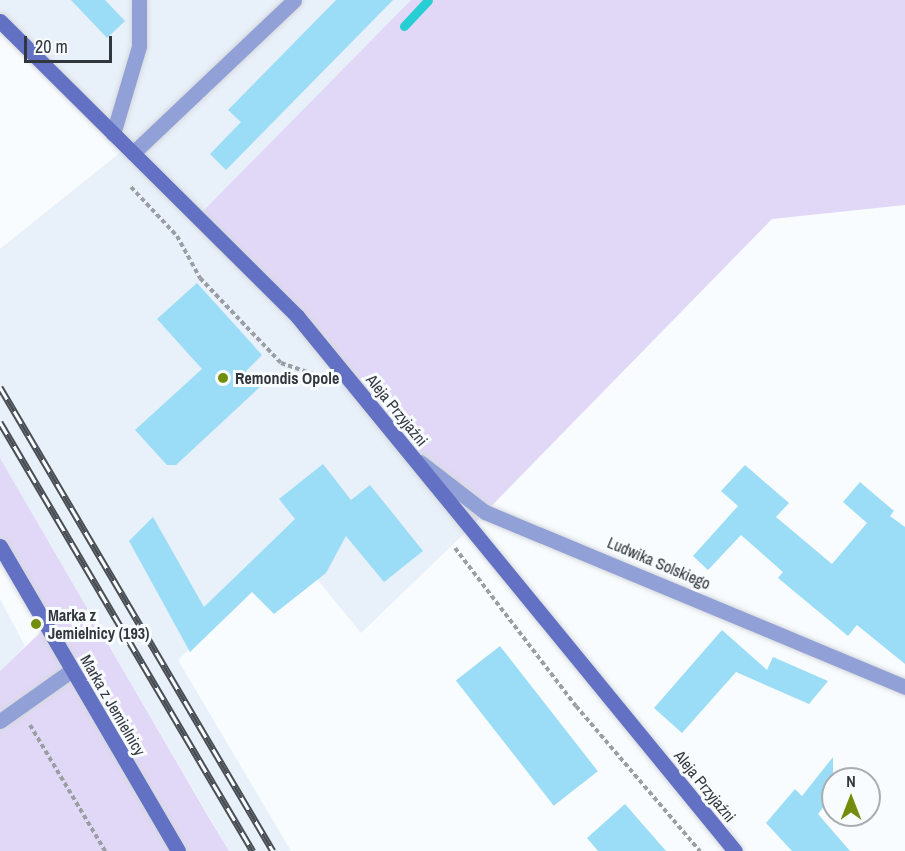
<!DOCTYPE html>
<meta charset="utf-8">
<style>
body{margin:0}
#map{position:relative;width:905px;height:851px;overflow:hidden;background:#f9fcff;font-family:"Archivo Narrow",sans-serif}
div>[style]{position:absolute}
.built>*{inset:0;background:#e8f0f9}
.green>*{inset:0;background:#e1d8f7}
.stream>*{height:9px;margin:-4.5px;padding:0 4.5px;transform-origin:4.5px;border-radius:4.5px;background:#27ced3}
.building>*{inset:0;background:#9bddf6;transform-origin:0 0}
.path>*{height:4px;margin-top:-2px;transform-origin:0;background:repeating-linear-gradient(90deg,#9b9fa4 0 4.5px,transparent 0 7.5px)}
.roads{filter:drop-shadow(0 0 2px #d5d9dc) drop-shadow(0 0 2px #d5d9dc)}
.lane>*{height:15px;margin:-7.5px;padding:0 7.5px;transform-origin:7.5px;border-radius:7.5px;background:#92a0d8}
.street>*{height:15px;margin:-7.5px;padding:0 7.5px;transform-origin:7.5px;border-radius:7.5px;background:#92a0d8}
.secondary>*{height:15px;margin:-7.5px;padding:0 7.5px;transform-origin:7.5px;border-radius:7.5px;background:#6271c3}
.rail>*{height:7px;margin-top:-3.5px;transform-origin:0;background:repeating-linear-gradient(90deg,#f9fcff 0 14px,#494e54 0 28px);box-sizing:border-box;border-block:2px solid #494e54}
.dots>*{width:16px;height:16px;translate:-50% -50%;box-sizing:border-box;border:3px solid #f9fcff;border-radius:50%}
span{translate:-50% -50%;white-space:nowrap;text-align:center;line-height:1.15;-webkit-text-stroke:6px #f9fcff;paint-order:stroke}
.poi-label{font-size:16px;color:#31373d;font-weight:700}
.left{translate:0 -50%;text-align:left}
.street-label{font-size:16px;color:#31373d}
.north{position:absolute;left:821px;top:767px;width:60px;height:60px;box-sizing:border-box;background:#f9fcff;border:2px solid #a9adb1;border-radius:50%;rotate:0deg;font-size:16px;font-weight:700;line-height:24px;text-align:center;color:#31373d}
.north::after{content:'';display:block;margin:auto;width:21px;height:27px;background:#718d09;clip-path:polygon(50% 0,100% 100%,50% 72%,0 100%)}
.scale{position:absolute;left:24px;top:36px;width:88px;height:27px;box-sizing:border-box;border:3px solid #31373d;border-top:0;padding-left:8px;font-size:18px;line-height:21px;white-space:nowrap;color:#31373d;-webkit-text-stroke:4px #f9fcff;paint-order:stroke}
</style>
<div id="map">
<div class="built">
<i style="clip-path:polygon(0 0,411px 0,197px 217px,297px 316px,470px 528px,361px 633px,294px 551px,178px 660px,291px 851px,229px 851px,0 458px,0 249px,127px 147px,0 21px)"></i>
<i style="clip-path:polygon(0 599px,25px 646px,0 671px)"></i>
</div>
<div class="green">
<i style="clip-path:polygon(411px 0,905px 0,905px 205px,772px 219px,470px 528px,297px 316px,197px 217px)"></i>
<i style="clip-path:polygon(0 458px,208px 816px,229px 851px,0 851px,0 671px,47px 626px,0 546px)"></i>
</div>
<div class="stream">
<i style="left:404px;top:26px;width:35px;rotate:-47deg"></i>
</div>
<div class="building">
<i style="clip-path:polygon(71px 0,105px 0,125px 21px,107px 38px)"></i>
<i style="clip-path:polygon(336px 0,393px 0,226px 170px,210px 154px,241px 122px,228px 110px)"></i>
<i style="clip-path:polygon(197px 283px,262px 355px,246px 371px,261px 386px,176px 465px,167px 465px,135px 430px,202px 369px,157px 319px)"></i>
<i style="clip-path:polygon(323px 464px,351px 500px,370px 485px,423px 551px,384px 582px,346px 536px,326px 573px,274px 614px,252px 592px,190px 652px,129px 541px,153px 517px,204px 607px,295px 519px,279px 499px)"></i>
<i style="clip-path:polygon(745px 465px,789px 503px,776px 517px,832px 564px,867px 523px,843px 502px,860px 482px,894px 511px,890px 516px,905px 527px,905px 664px,857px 625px,848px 636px,778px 578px,783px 572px,741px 535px,708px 570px,693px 556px,738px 506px,721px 491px)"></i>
<i style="clip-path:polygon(722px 630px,767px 670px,773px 657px,828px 681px,809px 704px,736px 672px,682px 733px,654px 708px)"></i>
<i style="left:500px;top:646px;width:159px;height:56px;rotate:52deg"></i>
<i style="clip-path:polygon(833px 757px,833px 795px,818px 814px,850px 851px,792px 851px,766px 823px,795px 789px,802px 796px)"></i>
<i style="clip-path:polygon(625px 804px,666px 851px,598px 851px,587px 838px)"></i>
</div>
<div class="path">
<i style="left:131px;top:187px;width:67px;rotate:46.8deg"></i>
<i style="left:177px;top:236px;width:48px;rotate:61.3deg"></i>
<i style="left:200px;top:278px;width:117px;rotate:46.4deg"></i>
<i style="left:281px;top:363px;width:36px;rotate:19deg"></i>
<i style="left:455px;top:548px;width:199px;rotate:52.6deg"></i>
<i style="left:576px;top:706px;width:191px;rotate:49.5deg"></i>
<i style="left:30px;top:725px;width:147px;rotate:59.2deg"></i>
</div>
<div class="roads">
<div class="lane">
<i style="left:113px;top:134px;width:92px;rotate:-73.5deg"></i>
<i style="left:139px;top:46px;width:46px;rotate:-90deg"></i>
<i style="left:133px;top:153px;width:222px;rotate:-43.5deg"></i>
</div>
<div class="street">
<i style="left:420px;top:462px;width:82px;rotate:37.6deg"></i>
<i style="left:485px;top:512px;width:455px;rotate:22.6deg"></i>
<i style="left:0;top:721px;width:88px;rotate:-35.3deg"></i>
</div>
<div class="secondary">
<i style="left:0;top:21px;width:419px;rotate:44.8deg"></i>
<i style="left:297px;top:316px;width:691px;rotate:50.69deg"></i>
<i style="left:0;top:546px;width:353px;rotate:59.7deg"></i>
</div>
</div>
<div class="rail">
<i style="left:0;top:387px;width:538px;rotate:59.53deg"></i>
<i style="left:0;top:422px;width:498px;rotate:59.5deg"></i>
</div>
<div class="dots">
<i style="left:223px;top:378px;background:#718d09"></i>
<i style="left:36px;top:624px;background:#718d09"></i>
</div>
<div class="poi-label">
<span class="left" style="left:235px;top:378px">Remondis Opole</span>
<span class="left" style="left:48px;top:624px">Marka z<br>Jemielnicy (193)</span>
</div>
<div class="street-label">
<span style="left:397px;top:410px;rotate:51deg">Aleja Przyjaźni</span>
<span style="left:659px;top:563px;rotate:23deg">Ludwika Solskiego</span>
<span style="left:113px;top:705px;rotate:60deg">Marka z Jemielnicy</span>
<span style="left:705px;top:786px;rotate:51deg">Aleja Przyjaźni</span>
</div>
<div class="north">N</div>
<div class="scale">20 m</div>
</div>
